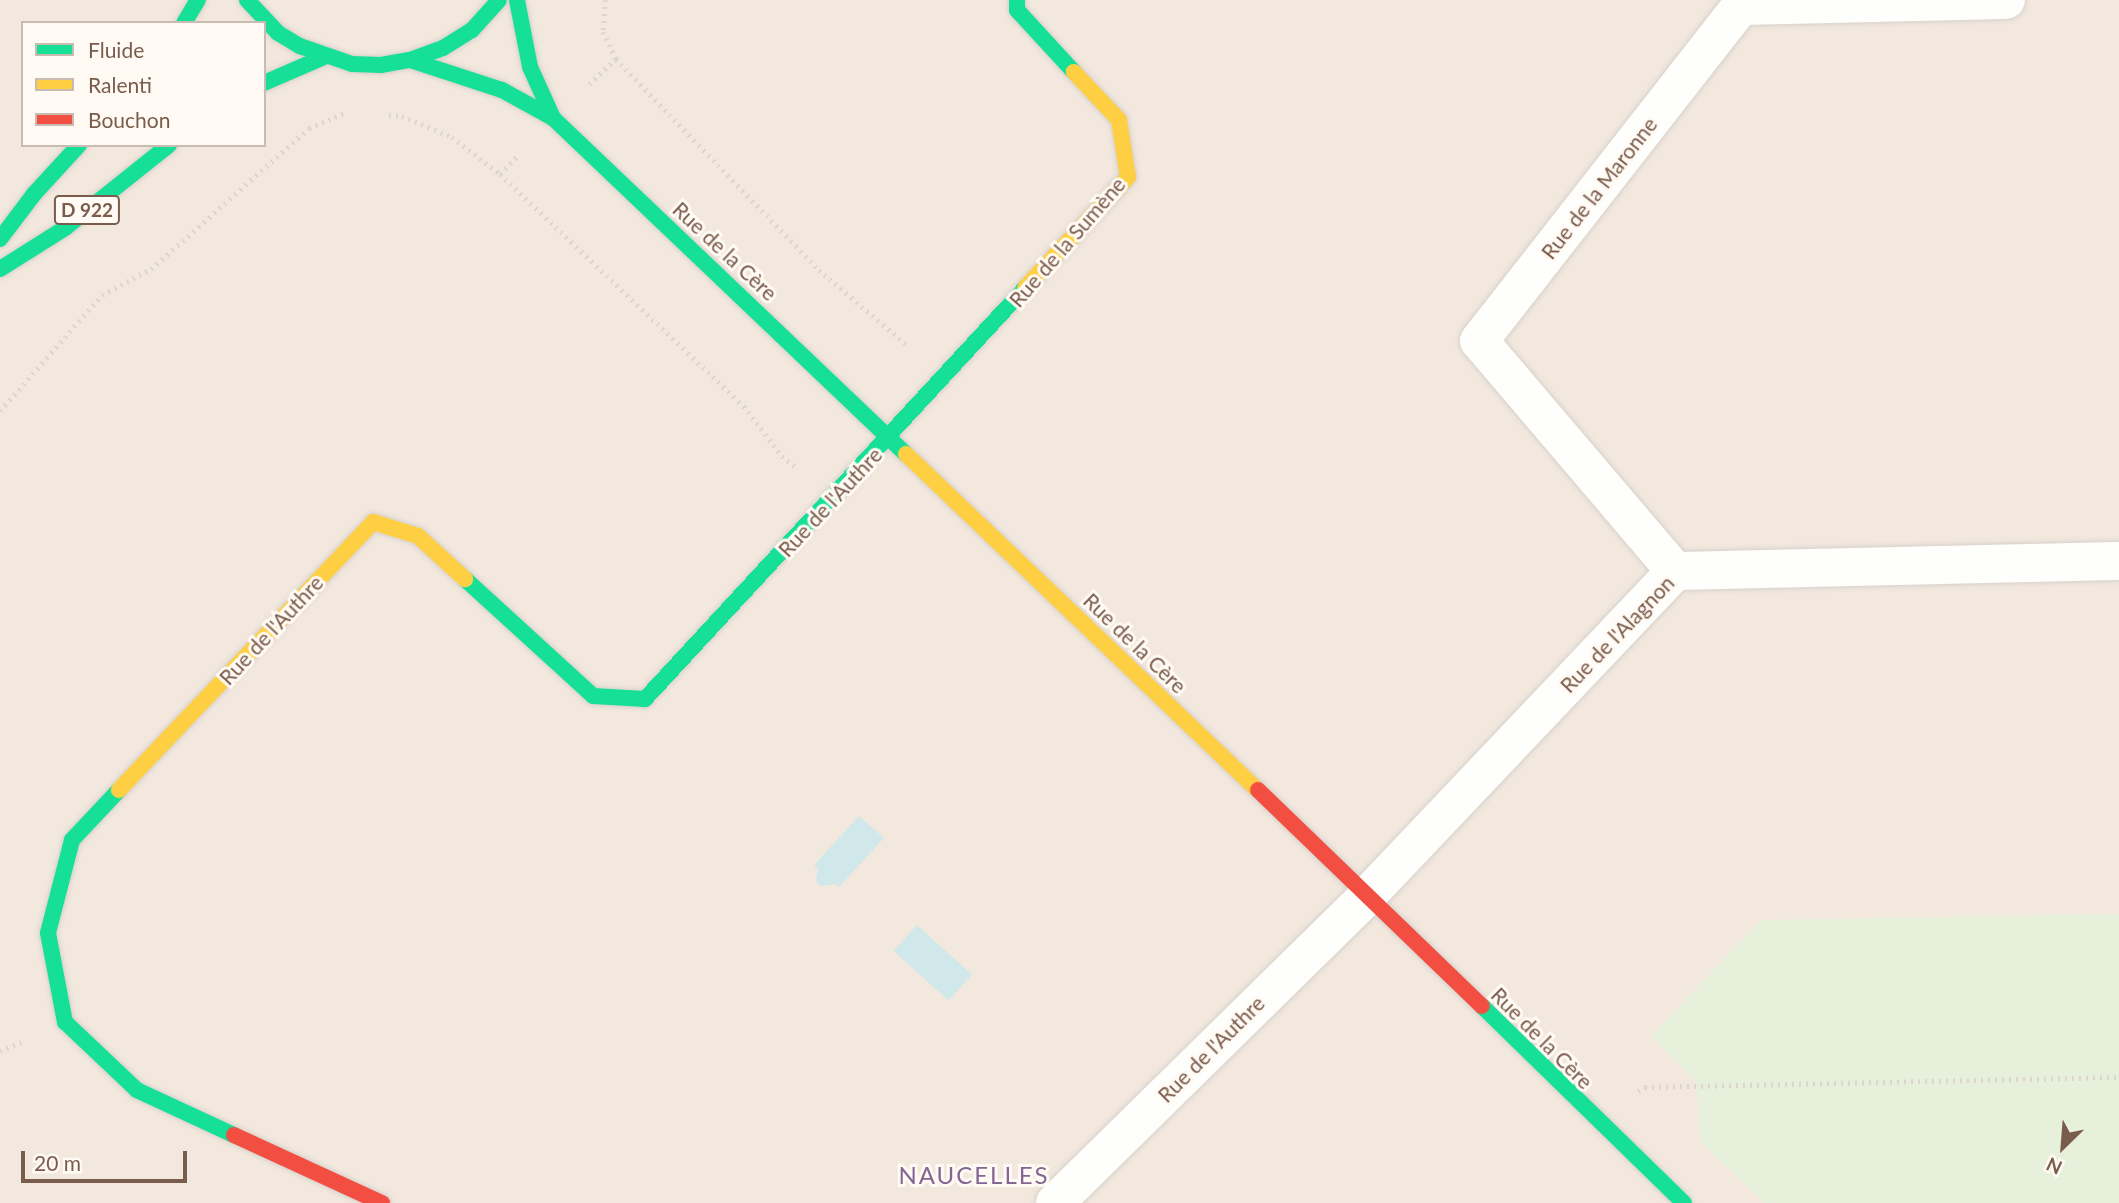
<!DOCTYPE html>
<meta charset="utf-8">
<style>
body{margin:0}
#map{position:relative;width:2119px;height:1203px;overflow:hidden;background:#f9f5f0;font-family:Lato,sans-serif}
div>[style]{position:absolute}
.residential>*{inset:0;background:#f2e8de}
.green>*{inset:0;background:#e7f0db}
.water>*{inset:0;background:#d0e8ea;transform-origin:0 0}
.path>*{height:4.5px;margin-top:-2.25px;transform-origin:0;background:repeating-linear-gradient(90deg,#dcd5d0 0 2px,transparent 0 7px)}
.roads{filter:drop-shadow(0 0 2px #d7d1cb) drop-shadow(0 0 2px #d7d1cb)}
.street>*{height:38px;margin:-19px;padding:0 19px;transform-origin:19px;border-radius:19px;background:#fefefd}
.fast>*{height:16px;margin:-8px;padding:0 8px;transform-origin:8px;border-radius:8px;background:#16e098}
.slow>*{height:16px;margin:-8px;padding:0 8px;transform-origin:8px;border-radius:8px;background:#ffcf43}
.jam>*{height:16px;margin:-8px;padding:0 8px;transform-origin:8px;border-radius:8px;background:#f24e42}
span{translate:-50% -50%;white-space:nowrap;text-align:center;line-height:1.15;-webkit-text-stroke:6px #fffaf3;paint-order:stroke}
.shield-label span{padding:2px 5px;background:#fffaf3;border:2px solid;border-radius:5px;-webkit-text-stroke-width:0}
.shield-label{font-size:19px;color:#7a5c4d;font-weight:700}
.street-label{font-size:21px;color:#7a5c4d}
.quarter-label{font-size:24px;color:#846695;letter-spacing:2px}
.legend{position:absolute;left:21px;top:21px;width:245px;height:126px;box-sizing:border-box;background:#fffaf3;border:2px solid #cabbb1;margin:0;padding:9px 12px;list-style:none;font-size:21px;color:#7a5c4d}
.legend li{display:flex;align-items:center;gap:14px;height:35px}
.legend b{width:35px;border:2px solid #cabbb1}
.north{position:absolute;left:2028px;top:1112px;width:70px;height:70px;-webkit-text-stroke:5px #fffaf3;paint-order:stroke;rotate:205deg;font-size:19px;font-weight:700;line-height:28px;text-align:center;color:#7a5c4d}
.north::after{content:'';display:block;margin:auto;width:24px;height:32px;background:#7a5c4d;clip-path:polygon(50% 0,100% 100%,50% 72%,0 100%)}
.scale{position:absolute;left:21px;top:1151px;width:166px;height:32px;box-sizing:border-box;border:4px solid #7a5c4d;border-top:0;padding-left:9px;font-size:21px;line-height:24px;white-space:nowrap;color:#7a5c4d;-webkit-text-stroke:5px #fffaf3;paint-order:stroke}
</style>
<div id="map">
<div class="residential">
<i style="clip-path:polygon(evenodd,0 0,2119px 0,2119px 1203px,0 1203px,0 0,23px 23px,264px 23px,264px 145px,23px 145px,23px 23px)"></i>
</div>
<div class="green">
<i style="clip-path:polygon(2119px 914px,2119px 1203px,1764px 1203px,1700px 1141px,1696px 1082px,1651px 1036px,1761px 920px)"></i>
</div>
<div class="water">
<i style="clip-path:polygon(859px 816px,884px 838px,839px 887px,835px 884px,820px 886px,816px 880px,818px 868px,814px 865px)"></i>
<i style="left:917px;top:925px;width:74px;height:35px;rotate:42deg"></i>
</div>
<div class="path">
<i style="left:606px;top:0;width:32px;rotate:95deg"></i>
<i style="left:603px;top:32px;width:30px;rotate:64deg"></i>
<i style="left:616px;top:59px;width:293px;rotate:46.1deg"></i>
<i style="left:819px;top:270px;width:117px;rotate:40.5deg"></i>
<i style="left:589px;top:84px;width:37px;rotate:-43deg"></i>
<i style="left:389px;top:115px;width:13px;rotate:4deg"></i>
<i style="left:402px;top:116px;width:54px;rotate:22.8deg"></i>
<i style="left:452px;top:137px;width:61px;rotate:37.6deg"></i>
<i style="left:500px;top:174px;width:337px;rotate:43.6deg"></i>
<i style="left:744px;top:406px;width:63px;rotate:52.8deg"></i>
<i style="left:782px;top:456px;width:16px;rotate:38deg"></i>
<i style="left:500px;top:174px;width:28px;rotate:-46deg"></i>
<i style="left:0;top:411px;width:154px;rotate:-48.7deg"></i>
<i style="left:102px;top:295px;width:55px;rotate:-28deg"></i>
<i style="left:151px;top:269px;width:212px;rotate:-41.7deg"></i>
<i style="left:309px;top:128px;width:39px;rotate:-23deg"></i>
<i style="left:0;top:1051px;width:25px;rotate:-23deg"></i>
<i style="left:1638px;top:1091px;width:8px;rotate:-30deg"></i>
<i style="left:1645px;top:1087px;width:474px;rotate:-1.2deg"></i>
</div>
<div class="roads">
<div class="street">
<i style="left:1675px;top:571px;width:302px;rotate:-130.4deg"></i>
<i style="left:1479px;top:341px;width:425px;rotate:-52deg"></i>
<i style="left:1741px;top:6px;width:265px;rotate:-1.3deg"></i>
<i style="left:1055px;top:1203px;width:439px;rotate:-44.5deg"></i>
<i style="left:1368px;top:895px;width:446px;rotate:-46.5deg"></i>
<i style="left:1675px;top:571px;width:444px;rotate:-1.3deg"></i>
</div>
<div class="fast">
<i style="left:247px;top:0;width:45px;rotate:46.8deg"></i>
<i style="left:278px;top:33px;width:26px;rotate:31deg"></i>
<i style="left:300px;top:46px;width:55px;rotate:19.1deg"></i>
<i style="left:352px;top:64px;width:29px;rotate:2deg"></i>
<i style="left:381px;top:65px;width:29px;rotate:-10deg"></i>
<i style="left:410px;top:60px;width:35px;rotate:-20deg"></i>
<i style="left:443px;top:48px;width:34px;rotate:-32deg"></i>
<i style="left:472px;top:30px;width:40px;rotate:-48deg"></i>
<i style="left:517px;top:0;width:68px;rotate:79deg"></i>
<i style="left:530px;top:67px;width:56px;rotate:65.7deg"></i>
<i style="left:1017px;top:0;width:10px;rotate:90deg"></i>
<i style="left:1017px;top:10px;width:84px;rotate:47.4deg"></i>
<i style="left:184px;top:23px;width:27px;rotate:-59deg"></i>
<i style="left:410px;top:60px;width:97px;rotate:18.1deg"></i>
<i style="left:502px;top:90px;width:58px;rotate:28.8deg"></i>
<i style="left:553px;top:118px;width:487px;rotate:43.6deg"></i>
<i style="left:264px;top:83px;width:65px;rotate:-23.4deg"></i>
<i style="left:0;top:239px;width:56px;rotate:-52.9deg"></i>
<i style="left:34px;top:194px;width:67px;rotate:-47.4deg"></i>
<i style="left:0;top:269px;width:77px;rotate:-32.2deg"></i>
<i style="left:65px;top:228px;width:133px;rotate:-38.6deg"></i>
<i style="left:465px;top:579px;width:173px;rotate:42.4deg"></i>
<i style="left:593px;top:696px;width:52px;rotate:3.3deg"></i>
<i style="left:645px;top:699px;width:560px;rotate:-47.24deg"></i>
<i style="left:119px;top:790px;width:69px;rotate:133.2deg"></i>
<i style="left:72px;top:840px;width:96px;rotate:104.5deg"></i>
<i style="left:48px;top:933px;width:91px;rotate:79.2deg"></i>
<i style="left:65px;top:1022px;width:99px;rotate:43.4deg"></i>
<i style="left:137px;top:1090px;width:107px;rotate:24.9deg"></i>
<i style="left:1482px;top:1006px;width:282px;rotate:44.3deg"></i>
</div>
<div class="slow">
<i style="left:1025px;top:288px;width:151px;rotate:-47.1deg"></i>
<i style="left:1128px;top:177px;width:58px;rotate:-99deg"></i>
<i style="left:1119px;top:120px;width:66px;rotate:-133.2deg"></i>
<i style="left:906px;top:454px;width:487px;rotate:43.7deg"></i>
<i style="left:119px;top:790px;width:369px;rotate:-46.5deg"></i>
<i style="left:373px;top:522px;width:47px;rotate:17.3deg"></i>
<i style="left:418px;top:536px;width:64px;rotate:42.5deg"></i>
</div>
<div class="jam">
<i style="left:1258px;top:790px;width:311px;rotate:44deg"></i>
<i style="left:234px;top:1135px;width:163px;rotate:24.7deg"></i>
</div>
</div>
<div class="shield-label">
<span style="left:87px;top:210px">D 922</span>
</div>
<div class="street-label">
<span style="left:1599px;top:188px;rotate:-52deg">Rue de la Maronne</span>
<span style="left:1067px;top:242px;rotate:-49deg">Rue de la Sumène</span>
<span style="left:725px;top:251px;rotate:43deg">Rue de la Cère</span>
<span style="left:830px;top:502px;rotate:-47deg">Rue de l'Authre</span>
<span style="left:271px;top:630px;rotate:-47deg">Rue de l'Authre</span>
<span style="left:1617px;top:634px;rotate:-46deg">Rue de l'Alagnon</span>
<span style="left:1135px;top:643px;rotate:44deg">Rue de la Cère</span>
<span style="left:1542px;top:1038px;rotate:45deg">Rue de la Cère</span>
<span style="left:1211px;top:1049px;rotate:-45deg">Rue de l'Authre</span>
</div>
<div class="quarter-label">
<span style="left:974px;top:1175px">NAUCELLES</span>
</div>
<ul class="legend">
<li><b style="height:9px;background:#16e098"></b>Fluide</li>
<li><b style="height:9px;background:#ffcf43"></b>Ralenti</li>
<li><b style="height:9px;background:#f24e42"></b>Bouchon</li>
</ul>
<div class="north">N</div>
<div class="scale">20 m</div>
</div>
